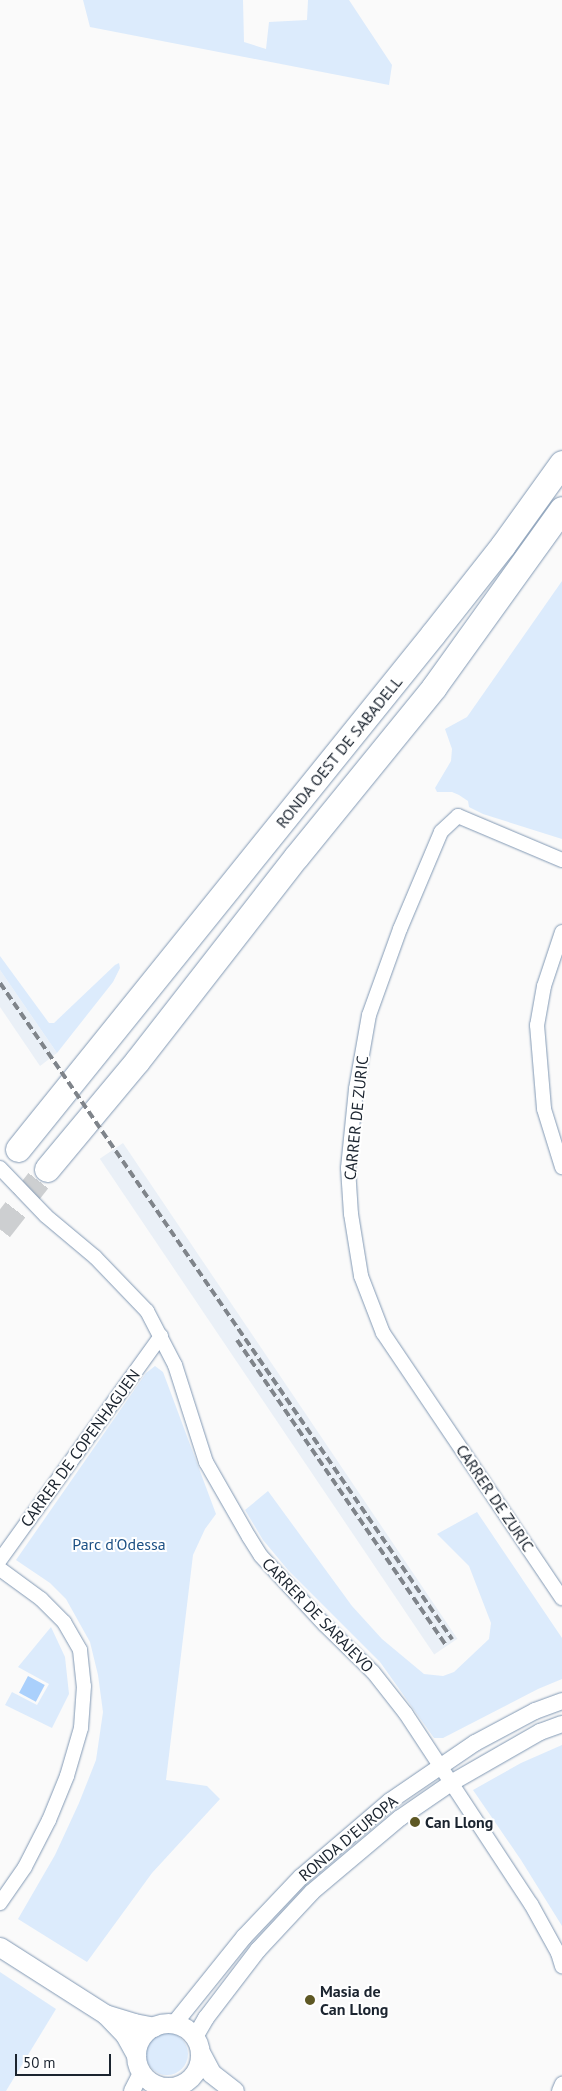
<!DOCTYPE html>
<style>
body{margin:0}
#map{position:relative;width:562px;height:2091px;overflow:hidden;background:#fafafa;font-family:"PT Sans",sans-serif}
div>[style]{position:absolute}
.built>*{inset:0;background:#eaf0f7;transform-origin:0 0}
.green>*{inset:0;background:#dcebfc}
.round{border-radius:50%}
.water>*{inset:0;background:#aad0fc;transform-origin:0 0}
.motorway-tunnel>*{height:25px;margin-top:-12.5px;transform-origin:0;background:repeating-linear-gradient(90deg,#cdcfd1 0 25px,transparent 0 37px)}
.roads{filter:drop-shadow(0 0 1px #8299b4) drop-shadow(0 0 1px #8299b4)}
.minor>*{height:14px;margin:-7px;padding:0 7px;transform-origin:7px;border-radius:7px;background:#fff}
.tertiary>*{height:16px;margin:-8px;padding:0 8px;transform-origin:8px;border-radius:8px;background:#fff}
.secondary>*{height:19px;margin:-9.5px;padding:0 9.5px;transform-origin:9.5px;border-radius:9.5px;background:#fff}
.secondary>.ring{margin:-9.5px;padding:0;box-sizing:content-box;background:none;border:19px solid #fff;border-radius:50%}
.motorway>*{height:25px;margin:-12.5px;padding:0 12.5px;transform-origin:12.5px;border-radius:12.5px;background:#fff}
.rail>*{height:4px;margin-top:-2px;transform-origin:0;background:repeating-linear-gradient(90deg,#7f848a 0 8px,transparent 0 12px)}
.dots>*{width:14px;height:14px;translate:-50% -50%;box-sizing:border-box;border:2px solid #fff;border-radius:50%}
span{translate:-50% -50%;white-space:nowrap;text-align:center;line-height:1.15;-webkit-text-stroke:4px #fff;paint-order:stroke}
.street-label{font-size:16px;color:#1b242f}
.park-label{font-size:16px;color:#1c5084}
.poi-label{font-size:16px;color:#1b242f;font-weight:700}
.left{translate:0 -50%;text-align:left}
.scale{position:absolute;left:15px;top:2054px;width:96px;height:22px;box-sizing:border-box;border:2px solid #1b242f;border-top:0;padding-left:6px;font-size:15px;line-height:18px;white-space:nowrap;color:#1b242f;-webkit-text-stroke:4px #fff;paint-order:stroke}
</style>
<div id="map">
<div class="built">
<i style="clip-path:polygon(0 970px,57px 1053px,40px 1066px,0 1007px)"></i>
<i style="left:123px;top:1143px;width:598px;height:28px;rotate:56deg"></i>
</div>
<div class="green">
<i style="clip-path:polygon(83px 0,243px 0,244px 42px,266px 49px,269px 22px,307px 20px,308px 0,349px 0,392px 65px,389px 85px,90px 27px)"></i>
<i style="clip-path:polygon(562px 581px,562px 839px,483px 814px,469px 807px,468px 801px,459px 795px,452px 792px,437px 792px,435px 788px,451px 761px,452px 749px,445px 729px,467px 717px)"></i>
<i style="clip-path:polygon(0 956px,49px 1023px,54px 1023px,115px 965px,119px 963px,120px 968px,113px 982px,57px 1053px,0 970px)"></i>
<i style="clip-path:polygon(155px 1366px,163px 1372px,216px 1514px,205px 1529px,193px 1555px,166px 1780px,207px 1786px,220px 1799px,152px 1873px,87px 1962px,18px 1919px,55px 1855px,79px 1803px,96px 1760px,103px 1712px,98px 1675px,90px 1642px,66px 1599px,50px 1583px,16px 1560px,146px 1373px)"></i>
<i style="clip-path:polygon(268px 1491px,352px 1606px,382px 1639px,424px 1674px,443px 1676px,454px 1672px,489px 1639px,491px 1623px,469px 1566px,437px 1534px,477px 1512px,562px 1638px,562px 1679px,538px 1689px,443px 1738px,434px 1738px,380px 1662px,288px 1570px,263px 1540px,245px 1510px)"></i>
<i style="clip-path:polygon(51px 1627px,65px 1657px,69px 1694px,52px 1728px,5px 1705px,12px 1692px,37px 1705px,49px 1684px,18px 1667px)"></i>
<i style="clip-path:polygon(562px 1745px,562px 1926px,521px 1860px,473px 1790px,521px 1763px)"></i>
<i style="clip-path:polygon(0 1972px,56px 2009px,6px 2091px,0 2091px)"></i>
<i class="round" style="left:146px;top:2033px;width:42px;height:42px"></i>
</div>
<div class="water">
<i style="left:28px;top:1676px;width:19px;height:19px;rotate:28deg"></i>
</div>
<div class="motorway-tunnel">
<i style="left:0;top:1229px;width:76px;rotate:-51.9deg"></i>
</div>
<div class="roads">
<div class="minor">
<i style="left:562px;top:860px;width:113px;rotate:-157.1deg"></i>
<i style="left:458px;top:816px;width:23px;rotate:137deg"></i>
<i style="left:441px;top:832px;width:105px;rotate:112.9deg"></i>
<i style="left:400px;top:929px;width:91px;rotate:109.8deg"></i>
<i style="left:369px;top:1015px;width:75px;rotate:100deg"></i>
<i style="left:356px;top:1089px;width:79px;rotate:95.8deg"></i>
<i style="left:348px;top:1168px;width:46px;rotate:86.3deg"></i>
<i style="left:351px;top:1214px;width:63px;rotate:80.8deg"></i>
<i style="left:361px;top:1276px;width:61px;rotate:68.9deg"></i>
<i style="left:383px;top:1333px;width:320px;rotate:56deg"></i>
<i style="left:562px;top:932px;width:57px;rotate:108.4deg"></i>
<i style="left:544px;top:986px;width:40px;rotate:100deg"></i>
<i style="left:537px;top:1025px;width:84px;rotate:85.2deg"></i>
<i style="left:544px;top:1109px;width:61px;rotate:72.8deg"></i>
<i style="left:0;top:1168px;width:66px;rotate:46.2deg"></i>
<i style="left:46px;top:1216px;width:64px;rotate:39.9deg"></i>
<i style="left:95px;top:1257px;width:75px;rotate:46.1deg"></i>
<i style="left:147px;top:1311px;width:61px;rotate:62.6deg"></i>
<i style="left:175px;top:1365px;width:102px;rotate:72.3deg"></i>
<i style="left:206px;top:1462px;width:86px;rotate:60.2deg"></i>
<i style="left:249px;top:1537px;width:22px;rotate:58deg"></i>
<i style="left:261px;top:1556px;width:94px;rotate:47.2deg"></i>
<i style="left:325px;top:1625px;width:67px;rotate:44.4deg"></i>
<i style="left:373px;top:1672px;width:53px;rotate:51.8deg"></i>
<i style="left:406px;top:1714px;width:227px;rotate:56.7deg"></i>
<i style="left:531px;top:1904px;width:56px;rotate:61.1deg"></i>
<i style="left:558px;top:1953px;width:14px;rotate:73deg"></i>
<i style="left:0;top:1560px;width:276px;rotate:-54.3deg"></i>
<i style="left:0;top:1569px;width:51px;rotate:36.2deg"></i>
<i style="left:41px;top:1599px;width:33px;rotate:45deg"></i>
<i style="left:64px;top:1622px;width:32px;rotate:60deg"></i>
<i style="left:80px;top:1650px;width:36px;rotate:84deg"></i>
<i style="left:84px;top:1686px;width:42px;rotate:94.1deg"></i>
<i style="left:81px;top:1728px;width:50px;rotate:106.3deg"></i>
<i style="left:67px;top:1776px;width:48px;rotate:112.2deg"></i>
<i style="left:49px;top:1820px;width:53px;rotate:117.1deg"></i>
<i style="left:25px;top:1867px;width:44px;rotate:124.8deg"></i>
<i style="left:559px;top:2091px;width:8px;rotate:-67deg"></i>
</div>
<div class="tertiary">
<i style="left:174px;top:2024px;width:112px;rotate:-51.2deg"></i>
<i style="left:244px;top:1937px;width:83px;rotate:-46.5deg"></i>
<i style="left:301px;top:1877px;width:117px;rotate:-40.5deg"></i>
<i style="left:390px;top:1801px;width:103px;rotate:-34.3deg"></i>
<i style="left:475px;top:1743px;width:68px;rotate:-28.1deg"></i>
<i style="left:535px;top:1711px;width:29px;rotate:-20deg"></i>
<i style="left:195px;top:2037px;width:22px;rotate:-60deg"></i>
<i style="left:206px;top:2018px;width:86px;rotate:-52.6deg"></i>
<i style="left:258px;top:1950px;width:79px;rotate:-47deg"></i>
<i style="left:312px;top:1892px;width:115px;rotate:-40.1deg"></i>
<i style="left:400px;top:1818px;width:62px;rotate:-34.5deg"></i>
<i style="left:451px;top:1783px;width:103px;rotate:-29.8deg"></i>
<i style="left:540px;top:1732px;width:23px;rotate:-20deg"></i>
<i style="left:132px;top:2091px;width:20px;rotate:-63deg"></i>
<i style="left:158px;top:2091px;width:5px;rotate:-53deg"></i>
</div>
<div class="secondary">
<i style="left:0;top:1947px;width:125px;rotate:32.5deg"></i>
<i style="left:105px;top:2014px;width:30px;rotate:17deg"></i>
<i style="left:134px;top:2023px;width:20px;rotate:11deg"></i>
<i style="left:106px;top:2015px;width:28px;rotate:46deg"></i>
<i style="left:125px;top:2035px;width:23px;rotate:61deg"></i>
<i class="ring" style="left:136px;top:2023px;width:45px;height:45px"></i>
<i style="left:201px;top:2054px;width:21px;rotate:62deg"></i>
<i style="left:211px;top:2073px;width:29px;rotate:38deg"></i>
</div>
<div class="motorway">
<i style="left:18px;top:1149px;width:661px;rotate:-51.14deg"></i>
<i style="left:433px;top:634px;width:113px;rotate:-51.8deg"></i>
<i style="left:503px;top:545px;width:101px;rotate:-54.3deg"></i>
<i style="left:47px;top:1169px;width:141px;rotate:-50.2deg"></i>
<i style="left:137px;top:1061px;width:259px;rotate:-52.1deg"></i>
<i style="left:296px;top:857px;width:219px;rotate:-50.9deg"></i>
<i style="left:434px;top:687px;width:219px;rotate:-54.3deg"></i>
</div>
</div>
<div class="rail">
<i style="left:0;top:983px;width:797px;rotate:55.43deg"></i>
<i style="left:237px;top:1340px;width:370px;rotate:55.6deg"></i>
</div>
<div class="dots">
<i style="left:415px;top:1822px;background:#5e5824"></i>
<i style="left:310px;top:2000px;background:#5e5824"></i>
</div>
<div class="street-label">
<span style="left:339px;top:752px;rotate:-51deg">RONDA OEST DE SABADELL</span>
<span style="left:356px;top:1118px;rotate:-84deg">CARRER DE ZURIC</span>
<span style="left:80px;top:1448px;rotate:-54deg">CARRER DE COPENHAGUEN</span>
<span style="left:495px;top:1498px;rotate:56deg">CARRER DE ZURIC</span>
<span style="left:318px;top:1615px;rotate:46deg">CARRER DE SARAJEVO</span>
<span style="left:348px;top:1838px;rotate:-40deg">RONDA D'EUROPA</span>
</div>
<div class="park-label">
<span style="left:119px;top:1544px">Parc d'Odessa</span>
</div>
<div class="poi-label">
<span class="left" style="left:425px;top:1822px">Can Llong</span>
<span class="left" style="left:320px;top:2000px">Masia de<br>Can Llong</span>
</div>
<div class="scale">50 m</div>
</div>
